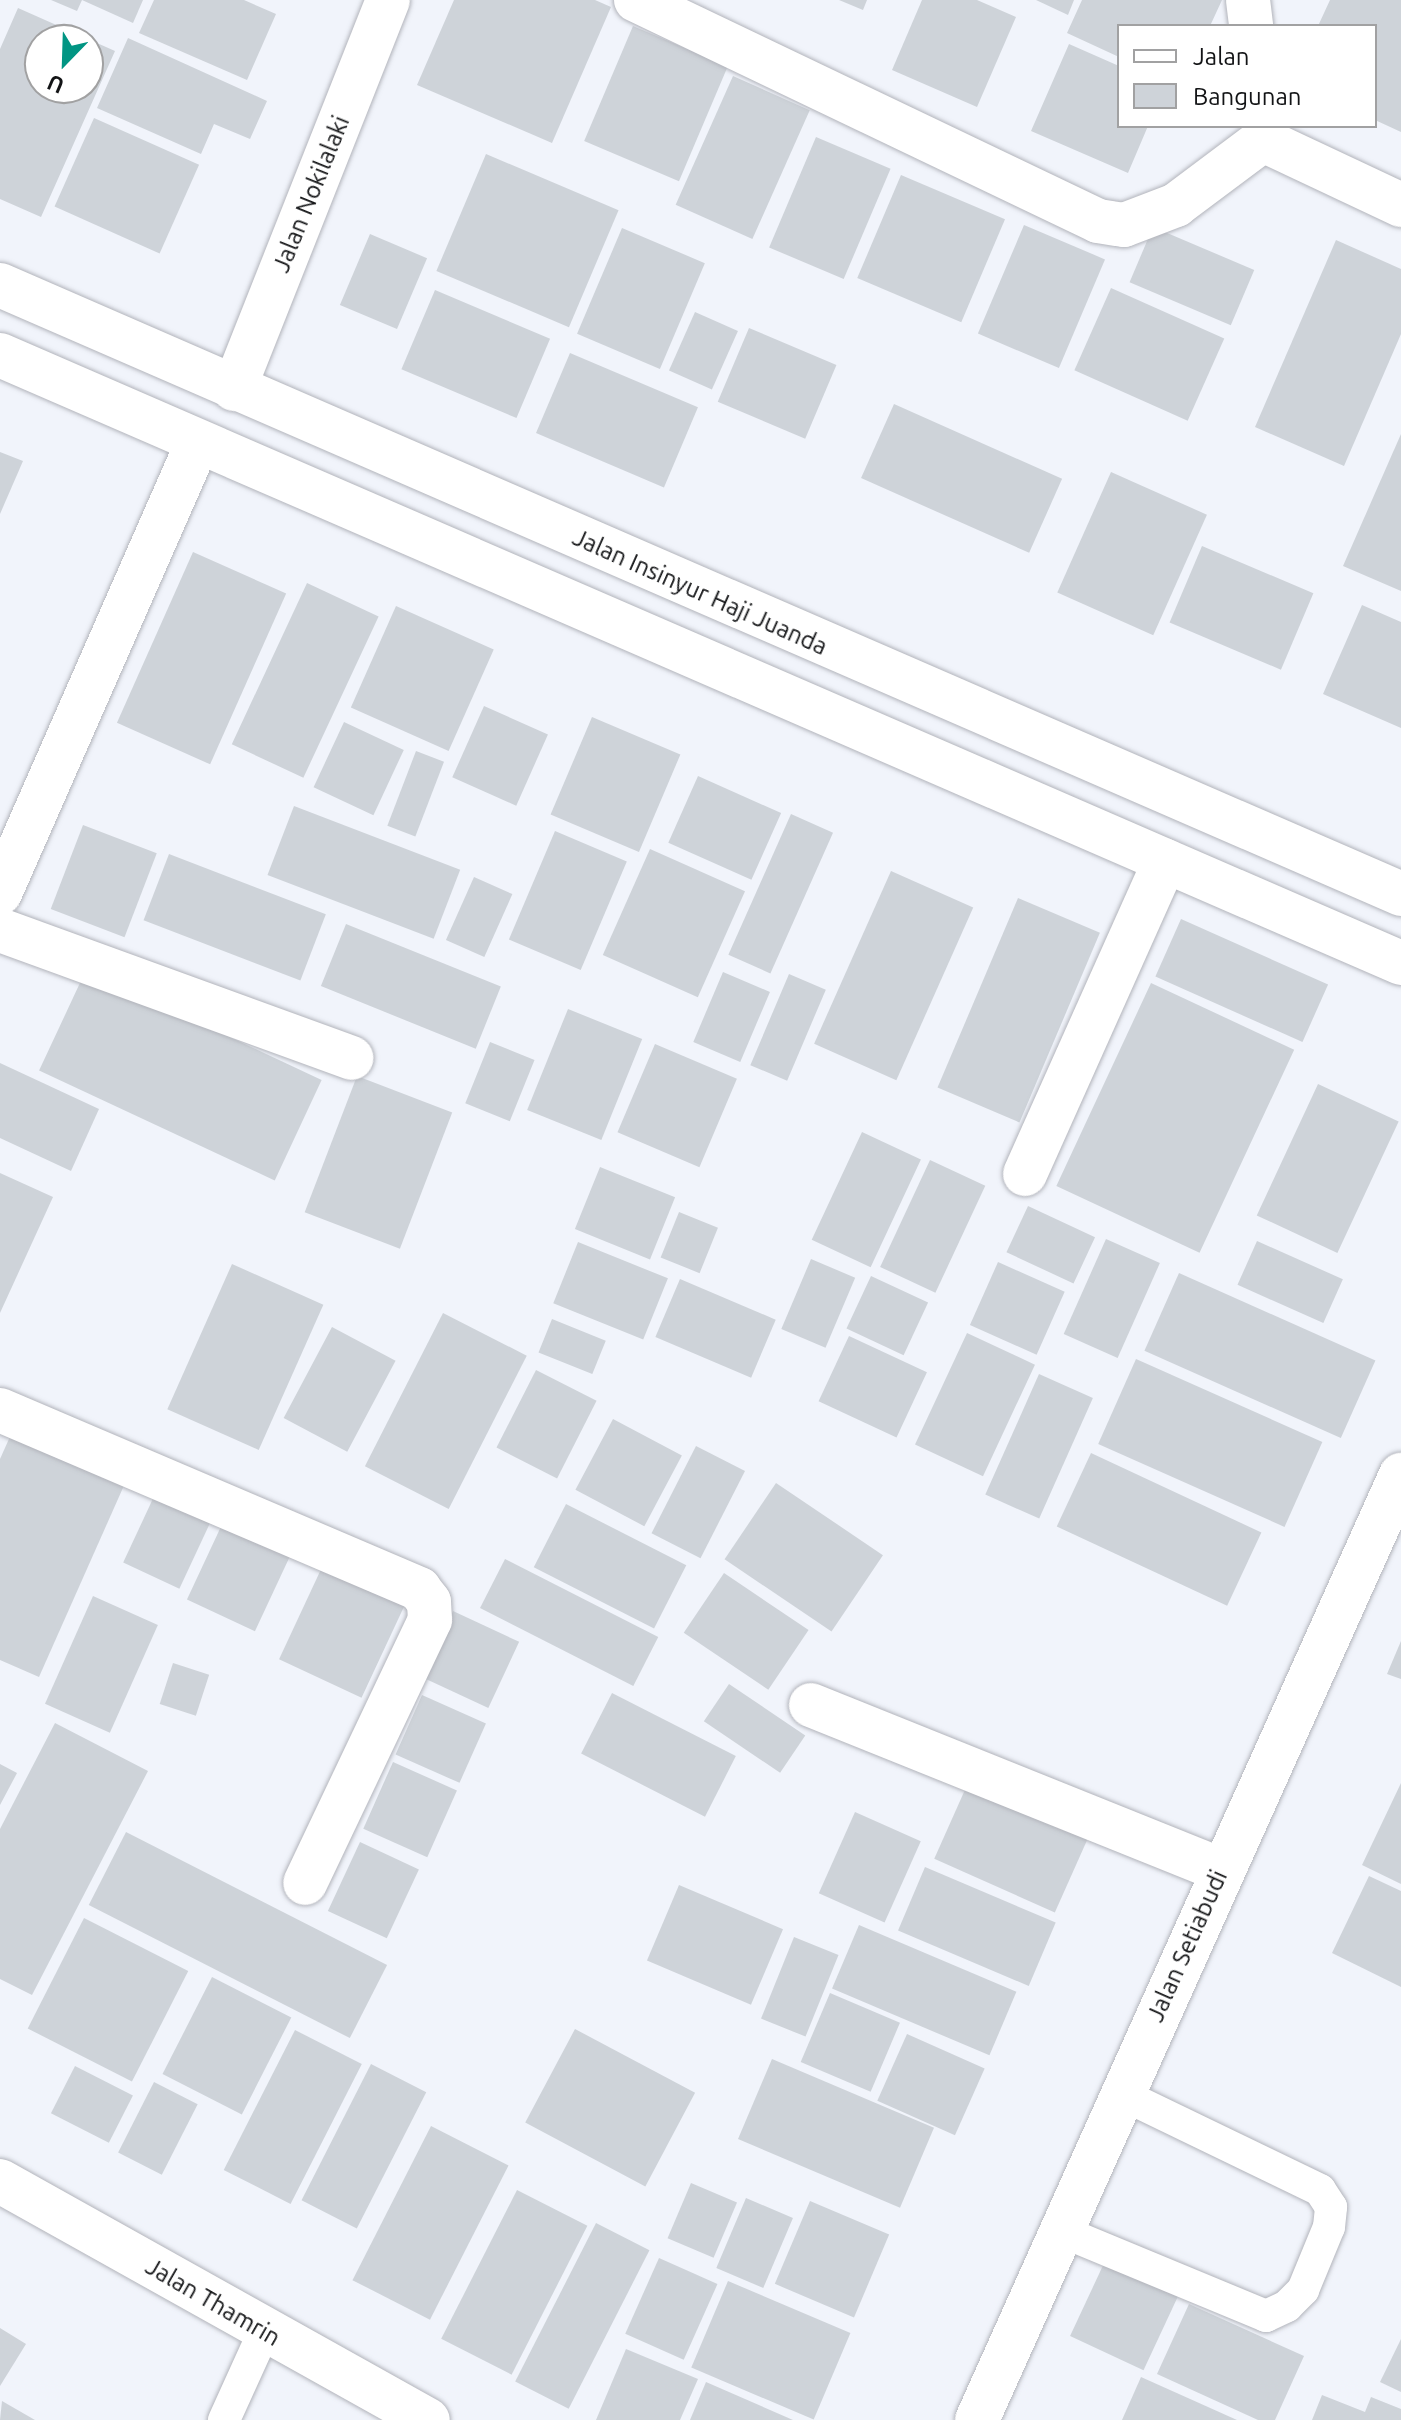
<!DOCTYPE html>
<style>
body{margin:0}
#map{position:relative;width:1401px;height:2420px;overflow:hidden;background:#f1f4fb;font-family:Ubuntu,sans-serif}
div>[style]{position:absolute}
.building>*{inset:0;background:#ced3d9;transform-origin:0 0}
.roads{filter:drop-shadow(0 0 2px #b2b4bb) drop-shadow(0 0 2px #b2b4bb)}
.service>*{height:32px;margin:-16px;padding:0 16px;transform-origin:16px;border-radius:16px;background:#fff}
.minor>*{height:44px;margin:-22px;padding:0 22px;transform-origin:22px;border-radius:22px;background:#fff}
.primary>*{height:44px;margin:-22px;padding:0 22px;transform-origin:22px;border-radius:22px;background:#fff}
span{translate:-50% -50%;white-space:nowrap;text-align:center;line-height:1.15;-webkit-text-stroke:8px #fff;paint-order:stroke}
.street-label{font-size:24px;color:#131416}
.legend{position:absolute;left:1117px;top:24px;width:260px;height:104px;box-sizing:border-box;background:#fff;border:2px solid #a1a1a2;margin:0;padding:10px 14px;list-style:none;font-size:24px;color:#131416}
.legend li{display:flex;align-items:center;gap:16px;height:40px}
.legend b{width:40px;border:2px solid #a1a1a2}
.north{position:absolute;left:24px;top:24px;width:80px;height:80px;box-sizing:border-box;background:#fff;border:2px solid #a1a1a2;border-radius:50%;rotate:203deg;font-size:22px;font-weight:700;line-height:32px;text-align:center;color:#131416}
.north::after{content:'';display:block;margin:auto;width:28px;height:36px;background:#019583;clip-path:polygon(50% 0,100% 100%,50% 72%,0 100%)}
</style>
<div id="map">
<div class="building">
<i style="clip-path:polygon(51px 0,82px 0,77px 11px)"></i>
<i style="clip-path:polygon(82px 0,143px 0,133px 23px)"></i>
<i style="clip-path:polygon(154px 0,244px 0,276px 14px,247px 80px,139px 33px)"></i>
<i style="clip-path:polygon(454px 0,595px 0,611px 7px,552px 143px,417px 85px)"></i>
<i style="clip-path:polygon(839px 0,867px 0,863px 10px)"></i>
<i style="clip-path:polygon(922px 0,977px 0,1016px 17px,977px 107px,892px 70px)"></i>
<i style="clip-path:polygon(1036px 0,1074px 0,1068px 15px)"></i>
<i style="clip-path:polygon(1082px 0,1222px 0,1210px 26px,1119px 26px,1119px 57px,1067px 33px)"></i>
<i style="clip-path:polygon(1330px 0,1401px 0,1401px 132px,1375px 120px,1375px 26px,1318px 26px)"></i>
<i style="clip-path:polygon(evenodd,18px 8px,115px 51px,41px 217px,0 199px,0 49px,18px 8px,40px 40px,88px 40px,88px 88px,40px 88px,40px 40px)"></i>
<i style="left:633px;top:26px;width:103px;height:125px;rotate:23deg"></i>
<i style="clip-path:polygon(128px 38px,267px 101px,250px 139px,214px 124px,201px 154px,97px 108px)"></i>
<i style="clip-path:polygon(1069px 44px,1119px 66px,1119px 126px,1148px 126px,1128px 173px,1031px 131px)"></i>
<i style="left:733px;top:76px;width:84px;height:141px;rotate:24deg"></i>
<i style="left:94px;top:118px;width:115px;height:97px;rotate:24deg"></i>
<i style="left:816px;top:137px;width:81px;height:120px;rotate:23deg"></i>
<i style="left:486px;top:154px;width:144px;height:127px;rotate:23deg"></i>
<i style="left:901px;top:175px;width:113px;height:112px;rotate:23deg"></i>
<i style="left:1024px;top:225px;width:88px;height:118px;rotate:23deg"></i>
<i style="left:1153px;top:227px;width:110px;height:60px;rotate:23deg"></i>
<i style="left:622px;top:228px;width:90px;height:115px;rotate:23deg"></i>
<i style="left:370px;top:234px;width:62px;height:77px;rotate:23deg"></i>
<i style="clip-path:polygon(1336px 240px,1401px 269px,1401px 334px,1344px 466px,1255px 427px)"></i>
<i style="left:1111px;top:288px;width:124px;height:90px;rotate:24deg"></i>
<i style="left:435px;top:290px;width:125px;height:86px;rotate:23deg"></i>
<i style="left:695px;top:312px;width:47px;height:64px;rotate:24deg"></i>
<i style="left:749px;top:328px;width:95px;height:80px;rotate:23deg"></i>
<i style="left:570px;top:353px;width:139px;height:87px;rotate:23deg"></i>
<i style="left:894px;top:404px;width:184px;height:81px;rotate:24deg"></i>
<i style="clip-path:polygon(1401px 434px,1401px 591px,1343px 566px)"></i>
<i style="clip-path:polygon(0 452px,23px 461px,0 514px)"></i>
<i style="left:1111px;top:472px;width:105px;height:132px;rotate:24deg"></i>
<i style="left:1202px;top:546px;width:121px;height:83px;rotate:23deg"></i>
<i style="left:193px;top:552px;width:102px;height:187px;rotate:24deg"></i>
<i style="left:307px;top:583px;width:79px;height:178px;rotate:25deg"></i>
<i style="clip-path:polygon(1362px 605px,1401px 622px,1401px 728px,1323px 694px)"></i>
<i style="left:396px;top:606px;width:107px;height:111px;rotate:24deg"></i>
<i style="left:484px;top:706px;width:70px;height:78px;rotate:24deg"></i>
<i style="left:592px;top:717px;width:96px;height:106px;rotate:23deg"></i>
<i style="left:344px;top:722px;width:66px;height:72px;rotate:25deg"></i>
<i style="left:416px;top:751px;width:30px;height:80px;rotate:21deg"></i>
<i style="left:698px;top:776px;width:91px;height:73px;rotate:24deg"></i>
<i style="left:294px;top:806px;width:178px;height:74px;rotate:21deg"></i>
<i style="left:791px;top:814px;width:46px;height:154px;rotate:24deg"></i>
<i style="left:83px;top:825px;width:79px;height:90px;rotate:21deg"></i>
<i style="left:555px;top:831px;width:78px;height:118px;rotate:23deg"></i>
<i style="left:650px;top:849px;width:104px;height:116px;rotate:24deg"></i>
<i style="left:169px;top:854px;width:168px;height:71px;rotate:21deg"></i>
<i style="left:891px;top:871px;width:90px;height:189px;rotate:24deg"></i>
<i style="left:474px;top:877px;width:42px;height:69px;rotate:24deg"></i>
<i style="left:1018px;top:898px;width:89px;height:206px;rotate:23deg"></i>
<i style="left:1181px;top:919px;width:161px;height:63px;rotate:24deg"></i>
<i style="left:346px;top:924px;width:167px;height:67px;rotate:22deg"></i>
<i style="left:86px;top:970px;width:260px;height:111px;rotate:25deg"></i>
<i style="left:723px;top:972px;width:51px;height:76px;rotate:23deg"></i>
<i style="left:789px;top:974px;width:40px;height:99px;rotate:23deg"></i>
<i style="left:1151px;top:983px;width:158px;height:224px;rotate:25deg"></i>
<i style="left:568px;top:1009px;width:80px;height:109px;rotate:22deg"></i>
<i style="left:490px;top:1042px;width:48px;height:66px;rotate:22deg"></i>
<i style="left:655px;top:1044px;width:89px;height:96px;rotate:23deg"></i>
<i style="clip-path:polygon(0 1063px,99px 1109px,71px 1171px,0 1138px)"></i>
<i style="left:357px;top:1076px;width:102px;height:146px;rotate:21deg"></i>
<i style="left:1318px;top:1084px;width:89px;height:145px;rotate:25deg"></i>
<i style="left:862px;top:1132px;width:65px;height:119px;rotate:25deg"></i>
<i style="left:930px;top:1160px;width:61px;height:118px;rotate:25deg"></i>
<i style="left:600px;top:1167px;width:81px;height:67px;rotate:22deg"></i>
<i style="clip-path:polygon(0 1173px,53px 1197px,0 1313px)"></i>
<i style="left:1028px;top:1206px;width:74px;height:51px;rotate:25deg"></i>
<i style="left:679px;top:1212px;width:42px;height:49px;rotate:22deg"></i>
<i style="left:1106px;top:1239px;width:59px;height:104px;rotate:24deg"></i>
<i style="left:1257px;top:1241px;width:94px;height:48px;rotate:24deg"></i>
<i style="left:578px;top:1242px;width:97px;height:66px;rotate:22deg"></i>
<i style="left:811px;top:1259px;width:48px;height:76px;rotate:23deg"></i>
<i style="left:998px;top:1262px;width:73px;height:69px;rotate:24deg"></i>
<i style="left:232px;top:1264px;width:100px;height:159px;rotate:24deg"></i>
<i style="left:1179px;top:1273px;width:215px;height:85px;rotate:24deg"></i>
<i style="left:871px;top:1276px;width:63px;height:58px;rotate:25deg"></i>
<i style="left:680px;top:1279px;width:104px;height:63px;rotate:23deg"></i>
<i style="left:443px;top:1313px;width:94px;height:172px;rotate:27deg"></i>
<i style="left:552px;top:1319px;width:58px;height:36px;rotate:22deg"></i>
<i style="left:332px;top:1327px;width:72px;height:103px;rotate:28deg"></i>
<i style="left:967px;top:1333px;width:75px;height:123px;rotate:25deg"></i>
<i style="left:849px;top:1336px;width:86px;height:72px;rotate:25deg"></i>
<i style="left:1136px;top:1359px;width:204px;height:93px;rotate:24deg"></i>
<i style="left:536px;top:1370px;width:68px;height:87px;rotate:27deg"></i>
<i style="left:1039px;top:1374px;width:59px;height:132px;rotate:24deg"></i>
<i style="left:613px;top:1419px;width:78px;height:80px;rotate:28deg"></i>
<i style="clip-path:polygon(13px 1430px,126px 1481px,39px 1677px,0 1660px,0 1459px)"></i>
<i style="left:696px;top:1446px;width:55px;height:98px;rotate:27deg"></i>
<i style="left:1091px;top:1453px;width:188px;height:81px;rotate:25deg"></i>
<i style="left:776px;top:1483px;width:129px;height:92px;rotate:34deg"></i>
<i style="left:157px;top:1490px;width:62px;height:80px;rotate:25deg"></i>
<i style="left:566px;top:1504px;width:135px;height:71px;rotate:27deg"></i>
<i style="left:225px;top:1518px;width:75px;height:90px;rotate:25deg"></i>
<i style="left:505px;top:1559px;width:172px;height:55px;rotate:27deg"></i>
<i style="left:323px;top:1565px;width:91px;height:104px;rotate:25deg"></i>
<i style="left:724px;top:1573px;width:102px;height:72px;rotate:34deg"></i>
<i style="left:93px;top:1596px;width:71px;height:118px;rotate:24deg"></i>
<i style="left:453px;top:1611px;width:73px;height:73px;rotate:25deg"></i>
<i style="clip-path:polygon(1401px 1641px,1401px 1679px,1387px 1674px)"></i>
<i style="left:173px;top:1663px;width:38px;height:43px;rotate:18deg"></i>
<i style="left:729px;top:1684px;width:92px;height:45px;rotate:34deg"></i>
<i style="left:612px;top:1693px;width:139px;height:68px;rotate:27deg"></i>
<i style="left:422px;top:1695px;width:70px;height:65px;rotate:24deg"></i>
<i style="clip-path:polygon(55px 1723px,148px 1771px,32px 1995px,0 1979px,0 1829px)"></i>
<i style="left:393px;top:1762px;width:70px;height:73px;rotate:24deg"></i>
<i style="clip-path:polygon(0 1764px,17px 1773px,0 1805px)"></i>
<i style="left:968px;top:1783px;width:132px;height:83px;rotate:24deg"></i>
<i style="clip-path:polygon(1401px 1783px,1401px 1884px,1362px 1865px)"></i>
<i style="left:855px;top:1812px;width:72px;height:89px;rotate:24deg"></i>
<i style="left:126px;top:1832px;width:293px;height:82px;rotate:27deg"></i>
<i style="left:360px;top:1842px;width:65px;height:76px;rotate:25deg"></i>
<i style="left:925px;top:1867px;width:142px;height:69px;rotate:23deg"></i>
<i style="clip-path:polygon(1369px 1876px,1401px 1891px,1401px 1987px,1332px 1953px)"></i>
<i style="left:679px;top:1885px;width:113px;height:82px;rotate:23deg"></i>
<i style="left:84px;top:1918px;width:117px;height:124px;rotate:27deg"></i>
<i style="left:859px;top:1925px;width:171px;height:69px;rotate:23deg"></i>
<i style="left:794px;top:1937px;width:48px;height:88px;rotate:22deg"></i>
<i style="left:212px;top:1977px;width:89px;height:109px;rotate:27deg"></i>
<i style="left:830px;top:1993px;width:76px;height:75px;rotate:23deg"></i>
<i style="left:575px;top:2029px;width:136px;height:106px;rotate:28deg"></i>
<i style="left:295px;top:2030px;width:75px;height:157px;rotate:27deg"></i>
<i style="left:907px;top:2034px;width:85px;height:73px;rotate:24deg"></i>
<i style="left:772px;top:2059px;width:176px;height:87px;rotate:23deg"></i>
<i style="left:371px;top:2064px;width:62px;height:153px;rotate:27deg"></i>
<i style="left:75px;top:2066px;width:65px;height:53px;rotate:27deg"></i>
<i style="left:154px;top:2082px;width:49px;height:79px;rotate:27deg"></i>
<i style="left:431px;top:2126px;width:87px;height:173px;rotate:27deg"></i>
<i style="left:691px;top:2183px;width:50px;height:60px;rotate:23deg"></i>
<i style="left:517px;top:2190px;width:79px;height:167px;rotate:27deg"></i>
<i style="left:746px;top:2198px;width:51px;height:76px;rotate:23deg"></i>
<i style="left:810px;top:2201px;width:86px;height:90px;rotate:23deg"></i>
<i style="left:596px;top:2223px;width:60px;height:178px;rotate:27deg"></i>
<i style="left:659px;top:2258px;width:64px;height:83px;rotate:24deg"></i>
<i style="left:1106px;top:2259px;width:81px;height:85px;rotate:25deg"></i>
<i style="left:728px;top:2281px;width:133px;height:94px;rotate:23deg"></i>
<i style="clip-path:polygon(1189px 2304px,1304px 2356px,1275px 2420px,1258px 2420px,1157px 2374px)"></i>
<i style="clip-path:polygon(0 2328px,26px 2344px,0 2386px)"></i>
<i style="clip-path:polygon(1401px 2339px,1401px 2392px,1380px 2382px)"></i>
<i style="clip-path:polygon(626px 2349px,698px 2379px,680px 2420px,596px 2420px)"></i>
<i style="clip-path:polygon(1141px 2377px,1237px 2420px,1122px 2420px)"></i>
<i style="clip-path:polygon(706px 2382px,793px 2420px,690px 2420px)"></i>
<i style="clip-path:polygon(1322px 2395px,1365px 2412px,1371px 2397px,1401px 2409px,1401px 2420px,1312px 2420px)"></i>
<i style="clip-path:polygon(2px 2401px,35px 2420px,0 2420px)"></i>
</div>
<div class="roads">
<div class="service">
<i style="left:1061px;top:2231px;width:222px;rotate:22.5deg"></i>
<i style="left:1266px;top:2316px;width:23px;rotate:-25deg"></i>
<i style="left:1287px;top:2306px;width:23px;rotate:-45deg"></i>
<i style="left:1303px;top:2290px;width:68px;rotate:-67.6deg"></i>
<i style="left:1329px;top:2227px;width:20px;rotate:-84deg"></i>
<i style="left:1331px;top:2207px;width:20px;rotate:-123deg"></i>
<i style="left:1320px;top:2190px;width:221px;rotate:-154.2deg"></i>
<i style="left:224px;top:2420px;width:97px;rotate:-65.6deg"></i>
</div>
<div class="minor">
<i style="left:636px;top:0;width:512px;rotate:25.56deg"></i>
<i style="left:1098px;top:221px;width:26px;rotate:9deg"></i>
<i style="left:1124px;top:225px;width:56px;rotate:-21deg"></i>
<i style="left:1176px;top:205px;width:109px;rotate:-36.8deg"></i>
<i style="left:1263px;top:140px;width:153px;rotate:25.2deg"></i>
<i style="left:1248px;top:0;width:26px;rotate:83deg"></i>
<i style="left:234px;top:389px;width:418px;rotate:-68.4deg"></i>
<i style="left:0;top:893px;width:492px;rotate:-66.3deg"></i>
<i style="left:0;top:930px;width:374px;rotate:20deg"></i>
<i style="left:1025px;top:1174px;width:343px;rotate:-65.9deg"></i>
<i style="left:0;top:1410px;width:456px;rotate:23.1deg"></i>
<i style="left:419px;top:1589px;width:16px;rotate:52deg"></i>
<i style="left:429px;top:1602px;width:18px;rotate:87deg"></i>
<i style="left:430px;top:1620px;width:291px;rotate:115.4deg"></i>
<i style="left:811px;top:1705px;width:442px;rotate:21.9deg"></i>
<i style="left:0;top:2181px;width:490px;rotate:29.2deg"></i>
<i style="left:977px;top:2420px;width:1036px;rotate:-65.84deg"></i>
</div>
<div class="primary">
<i style="left:0;top:285px;width:1528px;rotate:23.49deg"></i>
<i style="left:0;top:355px;width:1527px;rotate:23.46deg"></i>
</div>
</div>
<div class="street-label">
<span style="left:311px;top:194px;rotate:-68deg">Jalan Nokilalaki</span>
<span style="left:700px;top:592px;rotate:24deg">Jalan Insinyur Haji Juanda</span>
<span style="left:1187px;top:1946px;rotate:-66deg">Jalan Setiabudi</span>
<span style="left:213px;top:2302px;rotate:30deg">Jalan Thamrin</span>
</div>
<ul class="legend">
<li><b style="height:10px;background:#fff"></b>Jalan</li>
<li><b style="height:22px;background:#ced3d9"></b>Bangunan</li>
</ul>
<div class="north">U</div>
</div>
